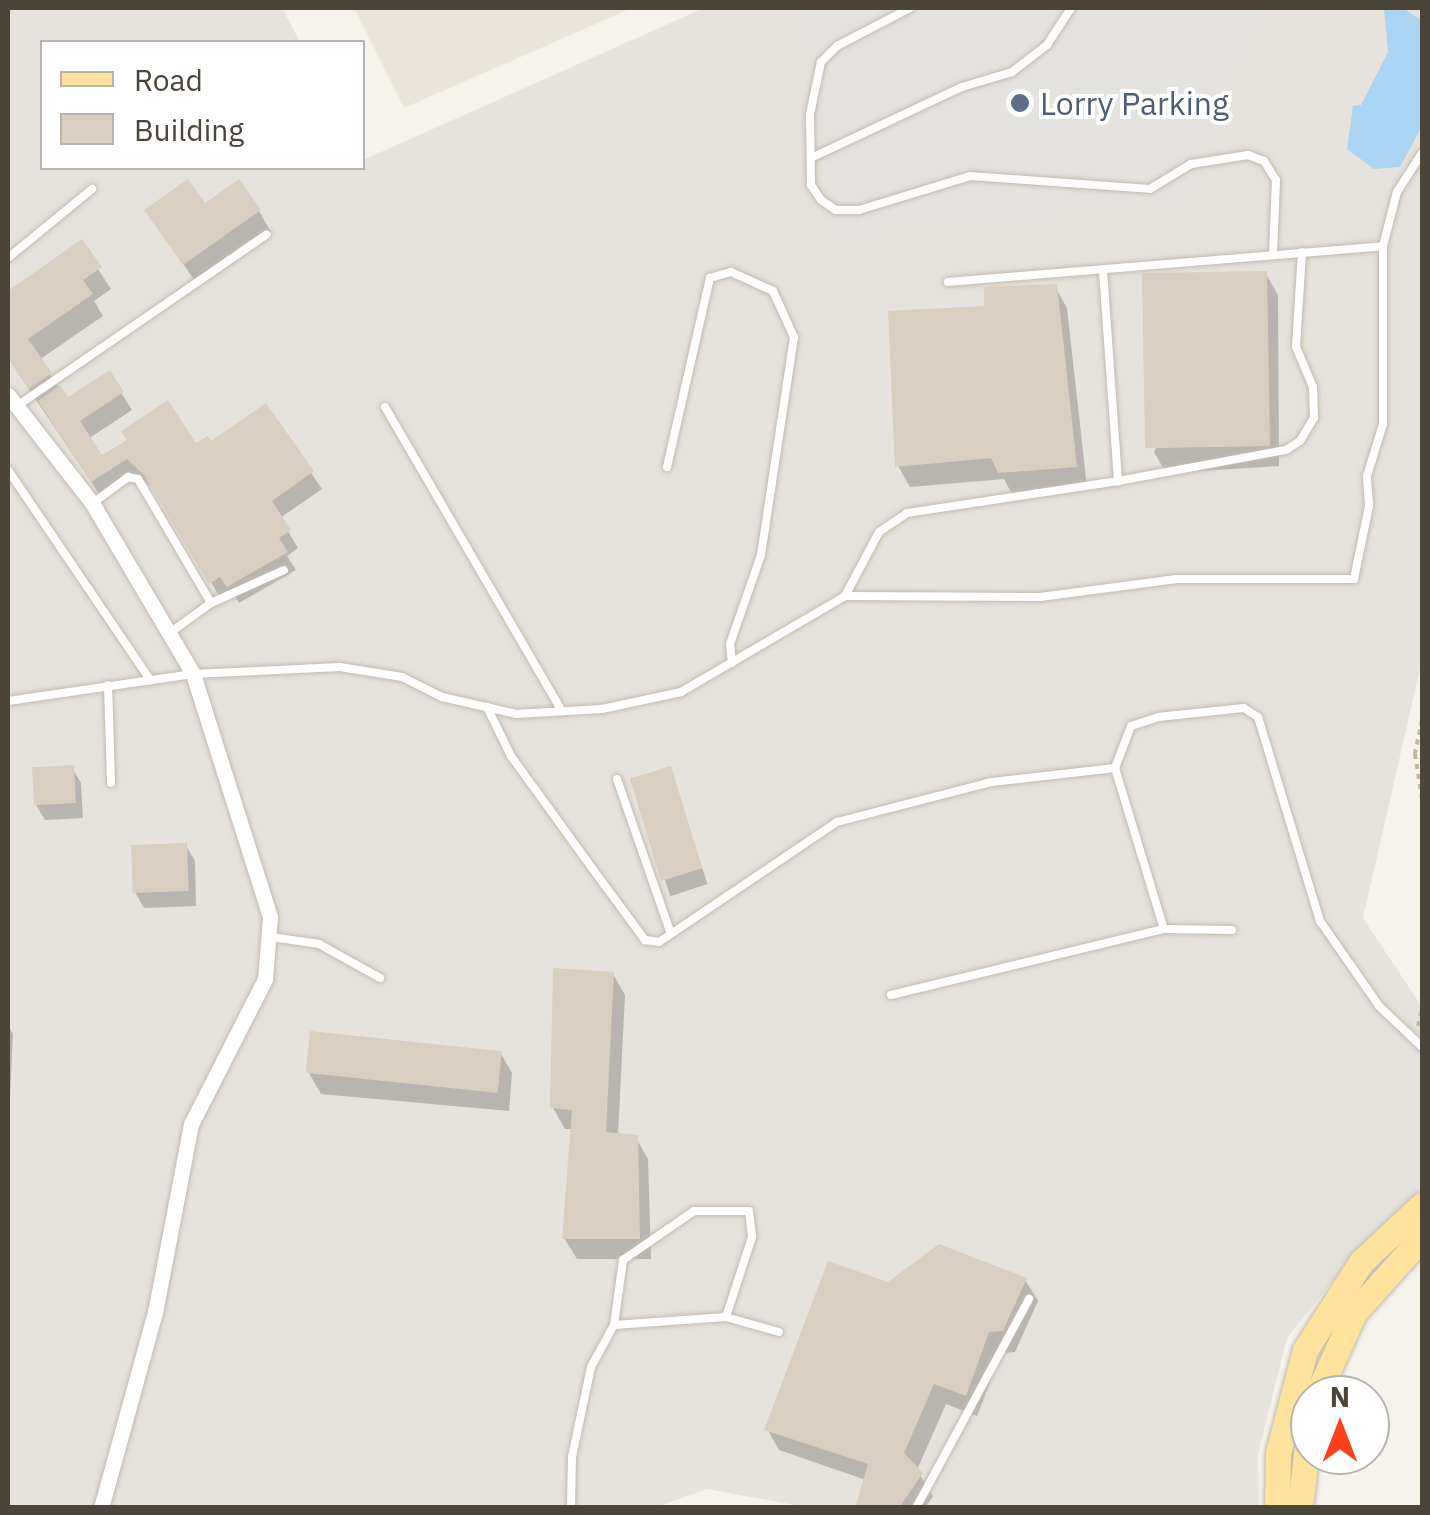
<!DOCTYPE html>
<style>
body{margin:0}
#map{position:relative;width:1430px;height:1515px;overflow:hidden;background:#f6f3ec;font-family:"IBM Plex Sans",sans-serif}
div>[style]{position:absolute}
.residential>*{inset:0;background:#eae5da}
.industrial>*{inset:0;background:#e6e2dd}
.parking>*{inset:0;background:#e5e3e0}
.water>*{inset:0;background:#a9d4f2}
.shadow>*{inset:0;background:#0003;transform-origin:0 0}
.building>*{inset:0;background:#d8cfc1;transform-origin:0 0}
.path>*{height:4px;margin-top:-2px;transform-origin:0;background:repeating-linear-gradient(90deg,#c4b79f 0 5px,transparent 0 10px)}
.roads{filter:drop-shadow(0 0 2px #c2bbae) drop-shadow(0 0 2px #c2bbae)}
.service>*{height:8px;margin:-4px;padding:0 4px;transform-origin:4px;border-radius:4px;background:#fff}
.minor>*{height:15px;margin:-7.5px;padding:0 7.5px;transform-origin:7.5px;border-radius:7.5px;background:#fff}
.primary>*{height:25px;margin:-12.5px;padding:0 12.5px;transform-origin:12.5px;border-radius:12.5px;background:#ffe39c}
.dots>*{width:28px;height:28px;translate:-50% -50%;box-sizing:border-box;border:5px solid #fff;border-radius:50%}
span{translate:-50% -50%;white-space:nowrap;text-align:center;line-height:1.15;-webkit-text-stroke:8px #fff;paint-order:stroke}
.service-label{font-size:32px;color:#4e5e75}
.left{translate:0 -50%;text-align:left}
.frame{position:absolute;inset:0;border:10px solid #4b4439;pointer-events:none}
.legend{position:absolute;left:40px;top:40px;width:325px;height:130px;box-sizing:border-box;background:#fff;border:2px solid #b7b4b0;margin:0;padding:12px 18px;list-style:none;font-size:30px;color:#4b4439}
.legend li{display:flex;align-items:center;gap:20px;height:50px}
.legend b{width:50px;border:2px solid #b7b4b0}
.north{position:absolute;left:1290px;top:1375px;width:100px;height:100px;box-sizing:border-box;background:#fff;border:2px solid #b7b4b0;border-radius:50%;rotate:0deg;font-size:28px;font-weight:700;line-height:40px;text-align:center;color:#4b4439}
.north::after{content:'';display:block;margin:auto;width:35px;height:45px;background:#fc3f1d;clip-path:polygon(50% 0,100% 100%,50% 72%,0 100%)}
</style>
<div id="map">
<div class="residential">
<i style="clip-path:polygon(354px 8px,632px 8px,404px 108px)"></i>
</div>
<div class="industrial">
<i style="clip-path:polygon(8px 8px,282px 8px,300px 42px,42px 42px,42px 168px,362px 168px,363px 160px,704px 8px,1422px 8px,1422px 660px,1363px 918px,1422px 1007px,1422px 1193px,1367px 1239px,1287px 1338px,1258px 1454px,1259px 1507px,811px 1508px,707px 1489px,653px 1508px,8px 1508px)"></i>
</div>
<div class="parking">
<i style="clip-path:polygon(803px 8px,1260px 8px,1182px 199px,838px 230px)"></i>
</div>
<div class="water">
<i style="clip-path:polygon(1384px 8px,1403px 8px,1422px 21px,1422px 126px,1400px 167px,1374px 169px,1347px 149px,1353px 106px,1361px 105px,1388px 52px)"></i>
</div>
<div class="shadow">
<i style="clip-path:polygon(204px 207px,259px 211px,271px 232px,197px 284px,147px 211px)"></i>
<i style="clip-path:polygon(81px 243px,111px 289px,94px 301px,103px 316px,39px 360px,68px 400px,109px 373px,122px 394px,132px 410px,88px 439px,101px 459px,211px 444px,265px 406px,322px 489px,280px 518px,298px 548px,287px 556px,296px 570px,239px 603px,232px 592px,221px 599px,157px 492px,138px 475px,102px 498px,8px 358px,8px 294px)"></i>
<i style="clip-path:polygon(1266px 274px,1278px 295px,1279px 466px,1166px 473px,1154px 452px)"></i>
<i style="clip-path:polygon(1055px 287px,1067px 308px,1087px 487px,1012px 494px,1004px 479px,910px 487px,898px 466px)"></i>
<i style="clip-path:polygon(72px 768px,81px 783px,83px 818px,45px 820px,36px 805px)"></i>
<i style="left:670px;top:769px;width:121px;height:39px;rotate:72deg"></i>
<i style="clip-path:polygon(186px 846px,195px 861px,196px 906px,144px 908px,135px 892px)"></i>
<i style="clip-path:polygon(613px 974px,625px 995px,618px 1136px,636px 1138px,648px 1159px,651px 1259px,577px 1259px,564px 1238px,573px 1129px,565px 1129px,553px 1108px)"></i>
<i style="clip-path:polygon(8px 1025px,13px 1034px,8px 1142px)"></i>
<i style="clip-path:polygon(500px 1052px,512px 1073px,509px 1111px,321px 1094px,309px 1073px)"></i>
<i style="clip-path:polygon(1025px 1280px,1038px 1301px,1015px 1352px,1001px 1353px,977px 1416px,946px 1404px,917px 1470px,933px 1496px,925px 1508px,857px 1508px,866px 1480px,779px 1450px,767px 1429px,889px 1285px)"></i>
</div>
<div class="building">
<i style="clip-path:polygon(188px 179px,205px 203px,239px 179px,261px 210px,183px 265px,144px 210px)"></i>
<i style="clip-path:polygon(82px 239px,102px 267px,83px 280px,93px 294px,28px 339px,52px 373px,29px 389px,8px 359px,8px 291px)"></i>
<i style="left:1267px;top:271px;width:175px;height:125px;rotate:89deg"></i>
<i style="clip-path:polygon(1057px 284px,1077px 467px,998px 473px,991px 458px,895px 467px,888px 311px,984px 306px,984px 287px)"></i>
<i style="clip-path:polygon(110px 370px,124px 392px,80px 421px,102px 455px,127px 440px,121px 431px,168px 400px,196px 443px,208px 436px,211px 441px,266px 403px,314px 471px,272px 501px,291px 530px,279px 538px,288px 552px,227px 587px,220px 577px,209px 584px,144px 475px,127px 459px,91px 482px,38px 401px,60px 385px,68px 397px)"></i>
<i style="left:74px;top:765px;width:38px;height:42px;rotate:87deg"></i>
<i style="left:671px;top:766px;width:107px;height:43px;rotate:73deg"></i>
<i style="left:187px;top:843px;width:48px;height:56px;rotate:88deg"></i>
<i style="clip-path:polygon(553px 968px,614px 972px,606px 1132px,638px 1135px,640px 1239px,562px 1239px,572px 1110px,550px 1108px)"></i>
<i style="left:310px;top:1031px;width:193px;height:42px;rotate:6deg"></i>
<i style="clip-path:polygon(939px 1244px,1027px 1278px,1003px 1331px,989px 1332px,966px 1396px,934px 1384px,904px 1453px,923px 1473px,899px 1508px,855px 1508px,868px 1464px,764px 1430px,828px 1261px,888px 1282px)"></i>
</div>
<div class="path">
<i style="left:1422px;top:720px;width:35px;rotate:102deg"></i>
<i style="left:1415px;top:754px;width:46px;rotate:81.2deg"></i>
<i style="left:1418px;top:1026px;width:17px;rotate:-77deg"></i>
</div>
<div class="roads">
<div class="service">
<i style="left:910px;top:8px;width:82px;rotate:152.5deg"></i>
<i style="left:837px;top:46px;width:23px;rotate:135deg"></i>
<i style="left:821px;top:62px;width:53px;rotate:101.9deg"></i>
<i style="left:810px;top:114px;width:71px;rotate:89.2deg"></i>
<i style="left:811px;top:185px;width:18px;rotate:56deg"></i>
<i style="left:821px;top:200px;width:18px;rotate:34deg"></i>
<i style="left:836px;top:210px;width:23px"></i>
<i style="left:859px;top:210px;width:116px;rotate:-17deg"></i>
<i style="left:970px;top:176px;width:180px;rotate:4.1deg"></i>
<i style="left:1150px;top:189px;width:48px;rotate:-31.4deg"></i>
<i style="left:1191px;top:164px;width:58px;rotate:-9deg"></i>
<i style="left:1248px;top:155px;width:17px;rotate:21deg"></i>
<i style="left:1264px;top:161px;width:22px;rotate:58deg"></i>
<i style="left:1276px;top:180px;width:75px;rotate:92.3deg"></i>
<i style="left:811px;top:158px;width:167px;rotate:-25.2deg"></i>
<i style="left:962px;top:87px;width:52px;rotate:-16.7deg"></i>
<i style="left:1012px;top:72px;width:44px;rotate:-37.6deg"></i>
<i style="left:1047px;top:45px;width:44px;rotate:-57deg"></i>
<i style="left:8px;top:258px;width:109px;rotate:-39.4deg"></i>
<i style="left:1103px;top:271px;width:211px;rotate:85.9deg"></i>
<i style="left:948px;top:282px;width:436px;rotate:-4.7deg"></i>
<i style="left:1383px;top:246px;width:56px;rotate:-75.5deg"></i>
<i style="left:1397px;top:192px;width:46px;rotate:-57.3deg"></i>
<i style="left:17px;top:406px;width:303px;rotate:-34.5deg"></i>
<i style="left:385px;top:407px;width:352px;rotate:59.8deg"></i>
<i style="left:667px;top:467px;width:194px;rotate:-77.2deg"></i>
<i style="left:710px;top:278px;width:22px;rotate:-16deg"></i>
<i style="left:731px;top:272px;width:46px;rotate:24.3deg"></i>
<i style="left:773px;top:291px;width:51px;rotate:65.5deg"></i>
<i style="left:794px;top:337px;width:220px;rotate:98.6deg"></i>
<i style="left:761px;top:555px;width:94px;rotate:109.2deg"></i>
<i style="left:730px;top:644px;width:19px;rotate:84deg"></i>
<i style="left:8px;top:470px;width:254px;rotate:55.9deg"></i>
<i style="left:93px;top:503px;width:44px;rotate:-36.6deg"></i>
<i style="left:128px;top:477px;width:10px;rotate:11deg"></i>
<i style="left:138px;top:479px;width:144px;rotate:59.5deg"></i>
<i style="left:211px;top:603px;width:80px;rotate:-24.3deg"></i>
<i style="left:845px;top:596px;width:72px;rotate:-62deg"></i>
<i style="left:879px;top:532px;width:34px;rotate:-34deg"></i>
<i style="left:907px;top:513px;width:213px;rotate:-8.6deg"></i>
<i style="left:1118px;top:481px;width:171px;rotate:-10.5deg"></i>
<i style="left:1286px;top:450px;width:17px;rotate:-33deg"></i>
<i style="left:1300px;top:441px;width:27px;rotate:-59deg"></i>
<i style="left:1314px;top:418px;width:31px;rotate:-92deg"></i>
<i style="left:1313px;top:387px;width:43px;rotate:-113deg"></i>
<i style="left:1296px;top:347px;width:95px;rotate:-86.4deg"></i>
<i style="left:171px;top:632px;width:49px;rotate:-35.9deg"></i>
<i style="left:108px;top:685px;width:98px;rotate:88.2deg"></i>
<i style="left:8px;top:701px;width:187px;rotate:-8.3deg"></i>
<i style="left:193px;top:674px;width:147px;rotate:-2.7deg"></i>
<i style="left:340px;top:667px;width:63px;rotate:9.2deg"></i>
<i style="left:402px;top:677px;width:45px;rotate:26.6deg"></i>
<i style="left:442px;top:697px;width:76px;rotate:12.9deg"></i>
<i style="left:516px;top:714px;width:86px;rotate:-3.3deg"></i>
<i style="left:602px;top:709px;width:81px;rotate:-12.1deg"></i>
<i style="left:681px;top:692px;width:190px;rotate:-30.3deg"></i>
<i style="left:845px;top:596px;width:195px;rotate:0.3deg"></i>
<i style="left:1040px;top:597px;width:138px;rotate:-7.5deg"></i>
<i style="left:1177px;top:579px;width:177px"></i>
<i style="left:1354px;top:579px;width:75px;rotate:-78.4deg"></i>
<i style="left:1369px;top:506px;width:30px;rotate:-94deg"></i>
<i style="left:1367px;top:476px;width:54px;rotate:-72.9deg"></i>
<i style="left:1383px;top:424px;width:178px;rotate:-90deg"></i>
<i style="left:487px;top:707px;width:55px;rotate:63.9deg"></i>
<i style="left:511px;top:756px;width:162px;rotate:54.1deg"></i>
<i style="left:606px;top:887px;width:66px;rotate:53.7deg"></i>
<i style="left:645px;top:940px;width:14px;rotate:8deg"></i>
<i style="left:659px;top:942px;width:215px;rotate:-34deg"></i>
<i style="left:837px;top:822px;width:160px;rotate:-14.5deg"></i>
<i style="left:992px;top:782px;width:124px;rotate:-6.5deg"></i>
<i style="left:1115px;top:768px;width:45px;rotate:-69.1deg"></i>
<i style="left:1131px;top:726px;width:28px;rotate:-18deg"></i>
<i style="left:1158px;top:717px;width:86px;rotate:-6deg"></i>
<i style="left:1244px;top:708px;width:17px;rotate:33deg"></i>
<i style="left:1258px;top:717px;width:213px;rotate:73.1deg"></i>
<i style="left:1320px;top:921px;width:103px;rotate:55.2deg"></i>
<i style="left:1379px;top:1006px;width:59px;rotate:43.6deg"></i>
<i style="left:1115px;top:768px;width:168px;rotate:73.1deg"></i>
<i style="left:617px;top:779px;width:164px;rotate:70.8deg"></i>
<i style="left:271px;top:937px;width:49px;rotate:8.3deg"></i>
<i style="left:319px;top:944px;width:70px;rotate:29.1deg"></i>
<i style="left:891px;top:995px;width:281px;rotate:-13.6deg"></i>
<i style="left:1164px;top:929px;width:68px;rotate:0.8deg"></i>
<i style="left:614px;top:1325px;width:66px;rotate:-82.1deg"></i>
<i style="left:623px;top:1260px;width:86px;rotate:-34.6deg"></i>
<i style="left:694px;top:1211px;width:55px"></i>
<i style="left:749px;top:1211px;width:26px;rotate:83deg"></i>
<i style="left:752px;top:1237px;width:84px;rotate:108deg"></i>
<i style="left:571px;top:1508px;width:51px;rotate:-88.9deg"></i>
<i style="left:572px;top:1457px;width:92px;rotate:-78.1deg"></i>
<i style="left:591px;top:1367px;width:48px;rotate:-61.3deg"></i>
<i style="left:614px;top:1325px;width:112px;rotate:-4.1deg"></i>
<i style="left:726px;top:1317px;width:55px;rotate:15.8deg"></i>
<i style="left:916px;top:1508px;width:238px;rotate:-61.6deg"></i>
</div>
<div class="minor">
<i style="left:8px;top:395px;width:137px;rotate:52.1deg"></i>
<i style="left:92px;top:503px;width:199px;rotate:59.4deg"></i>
<i style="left:193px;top:674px;width:255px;rotate:72.4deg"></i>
<i style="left:270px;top:917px;width:62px;rotate:94.6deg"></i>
<i style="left:265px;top:979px;width:163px;rotate:117deg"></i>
<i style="left:191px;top:1124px;width:191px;rotate:100.8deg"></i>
<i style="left:155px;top:1312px;width:203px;rotate:105.4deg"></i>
</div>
<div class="primary">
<i style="left:1317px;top:1395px;width:90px;rotate:-65.7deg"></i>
<i style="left:1354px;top:1313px;width:102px;rotate:-48.2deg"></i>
<i style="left:1277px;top:1508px;width:55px;rotate:-89deg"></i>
<i style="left:1278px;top:1453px;width:106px;rotate:-75.3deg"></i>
<i style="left:1305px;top:1350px;width:104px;rotate:-57.5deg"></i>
<i style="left:1361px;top:1262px;width:83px;rotate:-43.1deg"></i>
<i style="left:1300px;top:1508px;width:91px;rotate:-83.7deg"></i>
</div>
</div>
<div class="dots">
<i style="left:1020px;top:103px;background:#5c6f8a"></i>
</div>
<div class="service-label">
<span class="left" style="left:1040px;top:103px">Lorry Parking</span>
</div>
<div class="frame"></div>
<ul class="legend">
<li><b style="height:12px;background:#ffe39c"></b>Road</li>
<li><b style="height:28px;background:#d8cfc1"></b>Building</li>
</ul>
<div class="north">N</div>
</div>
